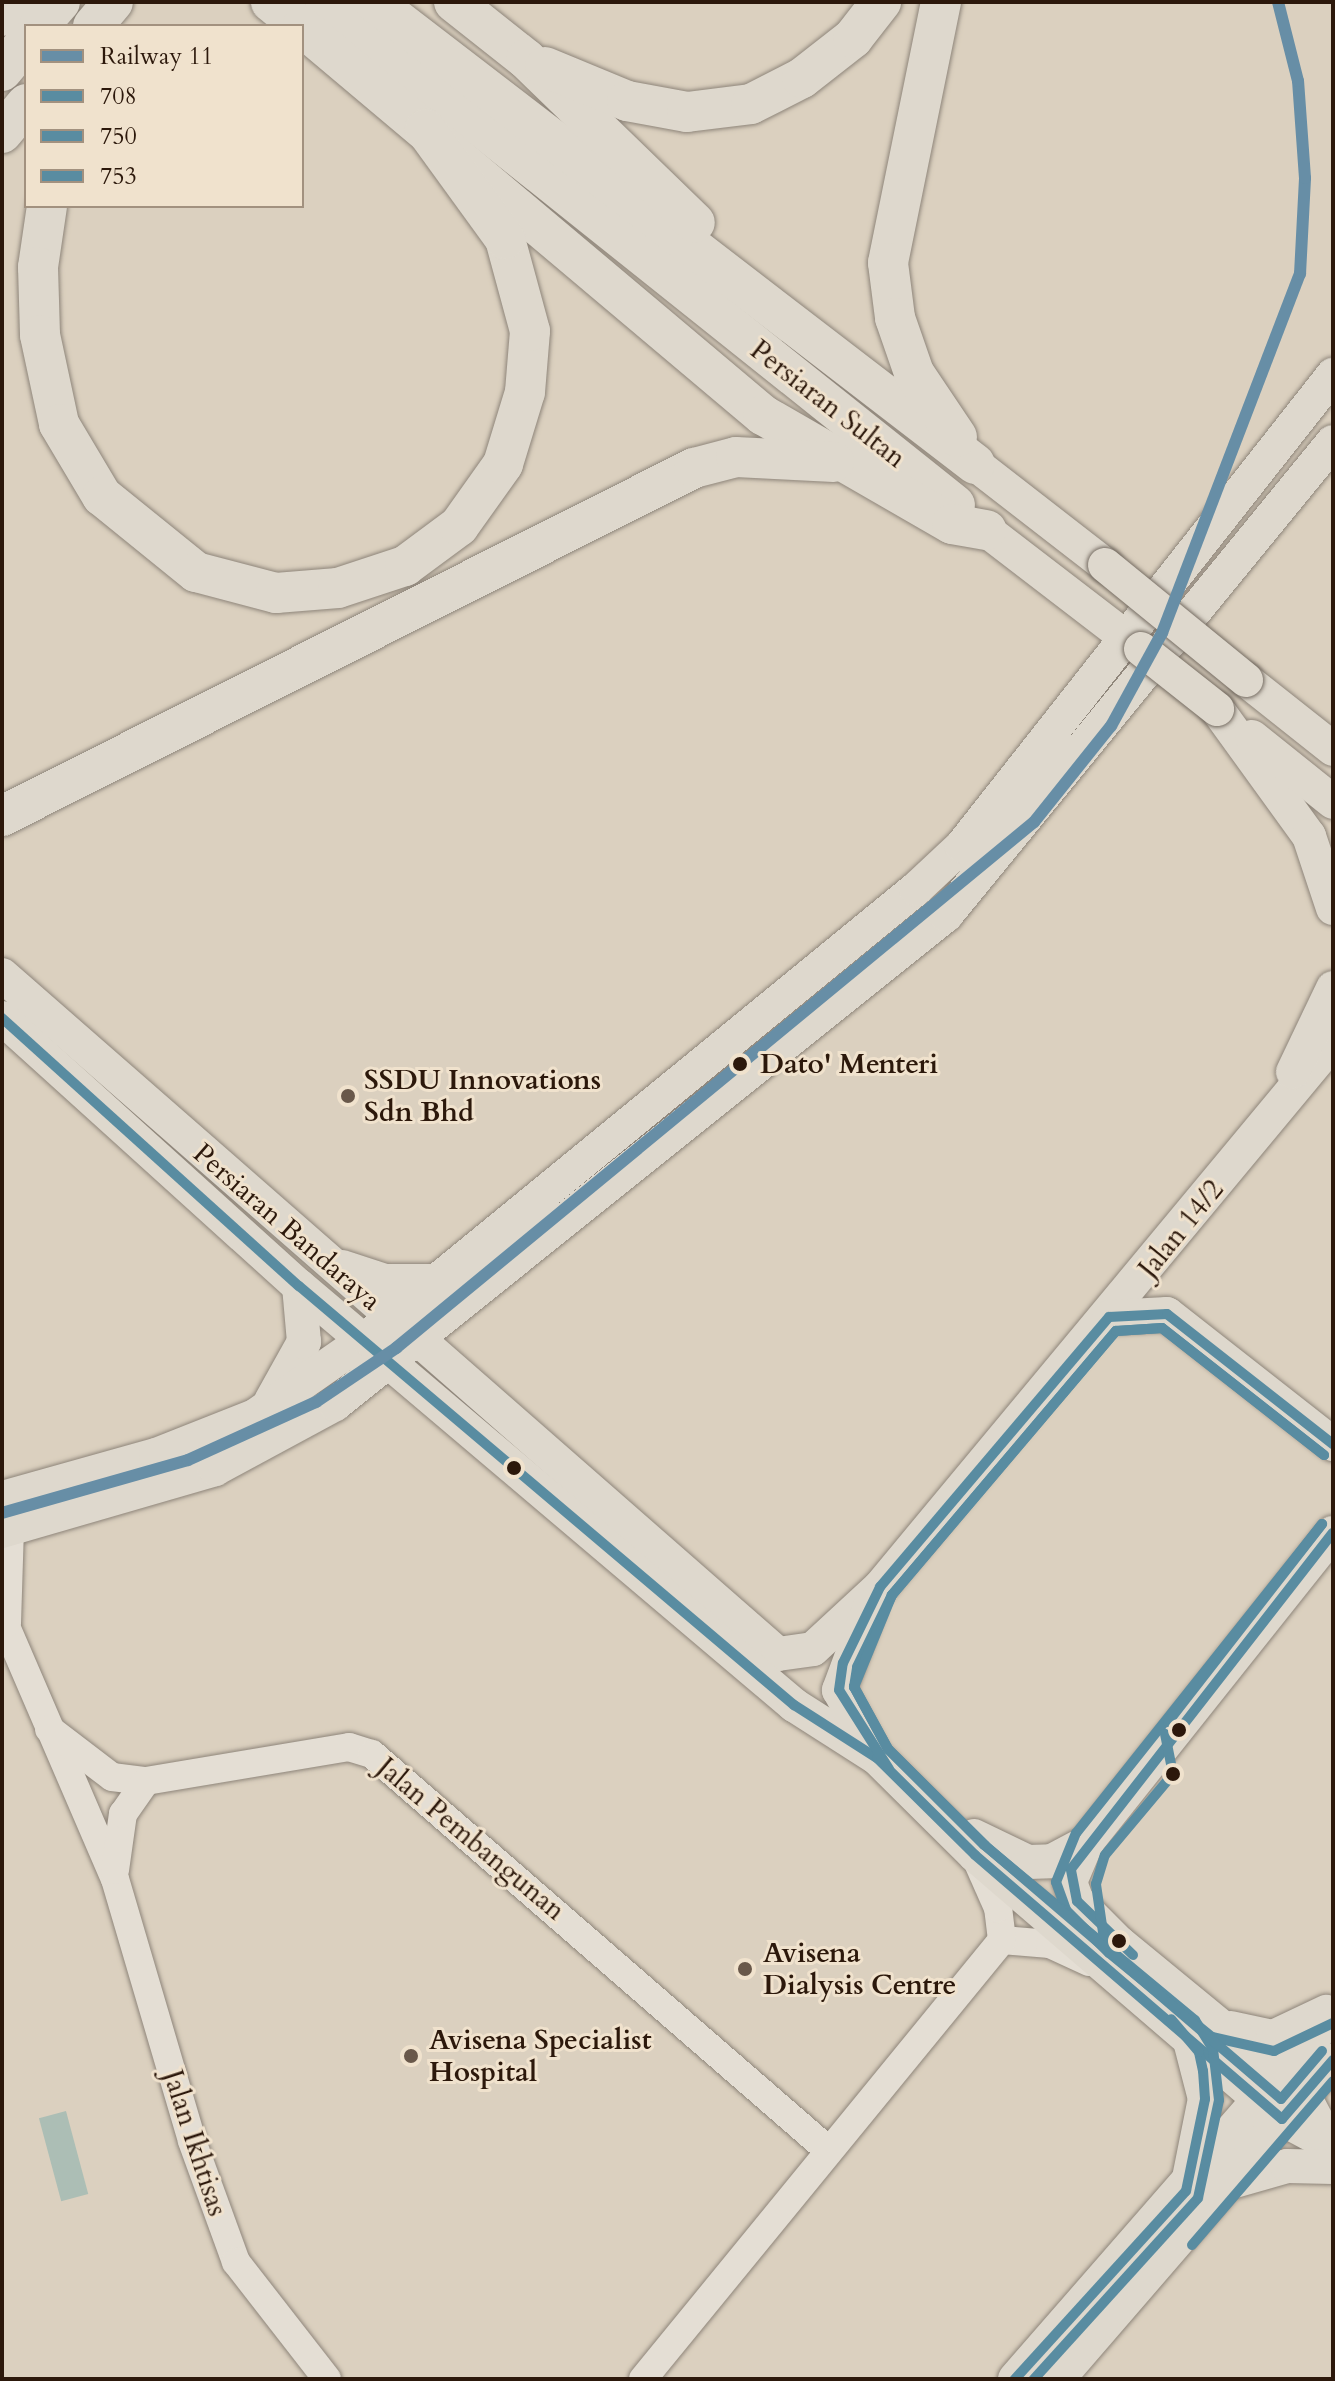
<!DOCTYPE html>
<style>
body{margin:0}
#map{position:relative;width:1335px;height:2381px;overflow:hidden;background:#dbd0bf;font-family:Cardo,serif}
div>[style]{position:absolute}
.water>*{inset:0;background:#acbeb5;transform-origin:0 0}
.roads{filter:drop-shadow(0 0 2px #8e857a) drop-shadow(0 0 2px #8e857a)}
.minor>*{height:28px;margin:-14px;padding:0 14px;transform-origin:14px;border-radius:14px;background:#e4ded4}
.major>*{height:34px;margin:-17px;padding:0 17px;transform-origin:17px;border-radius:17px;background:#ded8cd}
.highway>*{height:40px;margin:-20px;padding:0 20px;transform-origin:20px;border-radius:20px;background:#ded8cd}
.bridges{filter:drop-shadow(0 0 2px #756c62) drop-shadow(0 0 2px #756c62)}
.major-bridge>*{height:34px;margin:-17px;padding:0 17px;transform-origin:17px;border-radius:17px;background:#ded8cd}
.bus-1>*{height:10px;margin:-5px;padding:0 5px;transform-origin:5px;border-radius:5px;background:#598ca1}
.bus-2>*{height:10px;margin:-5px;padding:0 5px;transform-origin:5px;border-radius:5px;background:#598ca1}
.bus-3>*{height:10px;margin:-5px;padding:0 5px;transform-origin:5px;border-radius:5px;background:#598ca1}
.rail-1>*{height:12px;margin:-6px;padding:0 6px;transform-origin:6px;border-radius:6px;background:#678ea6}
.dots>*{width:22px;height:22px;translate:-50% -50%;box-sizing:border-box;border:4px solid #f0e2cd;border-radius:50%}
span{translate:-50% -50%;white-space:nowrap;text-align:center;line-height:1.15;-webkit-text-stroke:6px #f0e2cd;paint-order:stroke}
.street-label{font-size:28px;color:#2c180b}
.stop-label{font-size:28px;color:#2c180b;font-weight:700}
.left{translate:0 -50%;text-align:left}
.poi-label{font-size:28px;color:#2c180b;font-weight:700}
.frame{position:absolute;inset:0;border:4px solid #2c180b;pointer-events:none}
.legend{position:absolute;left:24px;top:24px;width:280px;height:184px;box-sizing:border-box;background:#f0e2cd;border:2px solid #a2917f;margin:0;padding:10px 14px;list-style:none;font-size:24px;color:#2c180b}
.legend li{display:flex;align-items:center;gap:16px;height:40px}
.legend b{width:40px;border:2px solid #a2917f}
</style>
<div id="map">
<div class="water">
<i style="left:66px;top:2111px;width:86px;height:28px;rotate:75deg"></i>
</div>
<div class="roads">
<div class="minor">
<i style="left:2px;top:1617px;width:285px;rotate:66.7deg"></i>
<i style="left:115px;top:1879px;width:273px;rotate:73.6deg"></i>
<i style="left:192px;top:2141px;width:129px;rotate:70deg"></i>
<i style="left:236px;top:2262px;width:148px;rotate:52.1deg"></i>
<i style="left:7px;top:1623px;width:95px;rotate:-88.2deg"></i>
<i style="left:49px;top:1729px;width:79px;rotate:37.3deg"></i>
<i style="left:112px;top:1777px;width:34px;rotate:7deg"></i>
<i style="left:146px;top:1781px;width:206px;rotate:-9.5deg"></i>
<i style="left:349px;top:1747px;width:24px;rotate:17deg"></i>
<i style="left:372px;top:1754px;width:604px;rotate:40.97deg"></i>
<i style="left:115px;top:1870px;width:57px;rotate:-81.9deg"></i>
<i style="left:123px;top:1814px;width:40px;rotate:-55.1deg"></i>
<i style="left:1002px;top:1940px;width:48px;rotate:4.8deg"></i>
<i style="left:1050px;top:1944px;width:43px;rotate:24.8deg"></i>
<i style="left:643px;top:2379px;width:567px;rotate:-50.72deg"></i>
<i style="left:1002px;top:1940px;width:32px;rotate:-97deg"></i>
<i style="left:998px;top:1908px;width:57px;rotate:-113.9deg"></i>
</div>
<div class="major">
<i style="left:975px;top:464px;width:165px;rotate:37.8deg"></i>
<i style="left:986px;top:530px;width:195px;rotate:37.5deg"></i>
<i style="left:1246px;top:680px;width:111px;rotate:38.4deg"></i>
<i style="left:1217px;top:709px;width:157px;rotate:54.1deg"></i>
<i style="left:1309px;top:836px;width:76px;rotate:71.6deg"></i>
<i style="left:1252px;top:737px;width:104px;rotate:38.7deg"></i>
<i style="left:2px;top:975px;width:1031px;rotate:41.19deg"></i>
<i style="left:778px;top:1654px;width:35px;rotate:-8deg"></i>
<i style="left:813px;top:1649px;width:91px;rotate:-42.8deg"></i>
<i style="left:880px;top:1587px;width:709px;rotate:-50.27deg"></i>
<i style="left:2px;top:1018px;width:400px;rotate:42.1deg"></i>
<i style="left:299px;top:1286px;width:649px;rotate:40.25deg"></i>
<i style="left:794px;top:1705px;width:98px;rotate:32.6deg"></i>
<i style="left:877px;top:1758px;width:138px;rotate:44.7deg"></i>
<i style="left:975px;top:1855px;width:405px;rotate:40.7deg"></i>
<i style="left:1282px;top:2119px;width:58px;rotate:27.9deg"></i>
<i style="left:1293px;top:1072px;width:93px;rotate:-64.5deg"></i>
<i style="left:342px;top:1267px;width:45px;rotate:18deg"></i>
<i style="left:385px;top:1281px;width:53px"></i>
<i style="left:1109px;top:1317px;width:58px;rotate:-3deg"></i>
<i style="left:1167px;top:1314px;width:211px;rotate:38.1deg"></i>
<i style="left:271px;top:1401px;width:68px;rotate:-60.8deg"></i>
<i style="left:304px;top:1342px;width:56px;rotate:-95.1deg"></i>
<i style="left:2px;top:1498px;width:160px;rotate:-15.6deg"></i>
<i style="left:156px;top:1455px;width:106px;rotate:-21.5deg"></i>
<i style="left:255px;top:1416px;width:136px;rotate:-34.9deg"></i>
<i style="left:367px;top:1338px;width:709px;rotate:-39.28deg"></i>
<i style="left:916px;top:889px;width:63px;rotate:-43.1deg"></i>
<i style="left:962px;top:846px;width:600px;rotate:-51.77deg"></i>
<i style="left:2px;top:1531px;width:222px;rotate:-16.2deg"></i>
<i style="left:215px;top:1469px;width:136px;rotate:-28.4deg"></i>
<i style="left:335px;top:1404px;width:783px;rotate:-38.67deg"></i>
<i style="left:946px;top:915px;width:611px;rotate:-50.71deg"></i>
<i style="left:870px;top:1607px;width:89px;rotate:110.5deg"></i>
<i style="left:839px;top:1690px;width:69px;rotate:61.6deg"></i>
<i style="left:974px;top:1836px;width:60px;rotate:25.7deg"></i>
<i style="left:1028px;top:1862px;width:24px;rotate:-2deg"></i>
<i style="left:1052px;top:1861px;width:40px;rotate:-28deg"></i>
<i style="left:1231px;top:2028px;width:43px;rotate:12.1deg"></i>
<i style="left:1273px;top:2037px;width:59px;rotate:-25.3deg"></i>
<i style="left:1327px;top:2140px;width:52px;rotate:-117.6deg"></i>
<i style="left:1303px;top:2094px;width:238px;rotate:-140.6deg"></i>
<i style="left:1119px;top:1943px;width:59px;rotate:-135deg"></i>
<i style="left:1077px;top:1901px;width:20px;rotate:-110deg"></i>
<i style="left:1070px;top:1882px;width:43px;rotate:-67deg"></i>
<i style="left:1087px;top:1842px;width:395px;rotate:-51.5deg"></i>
<i style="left:1188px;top:2183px;width:86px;rotate:-78.6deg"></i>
<i style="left:1205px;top:2099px;width:64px;rotate:-104.5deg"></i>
<i style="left:1228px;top:2183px;width:61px;rotate:-16.1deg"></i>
<i style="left:1287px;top:2166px;width:46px;rotate:1.2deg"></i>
<i style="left:1015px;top:2379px;width:484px;rotate:-48.9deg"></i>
<i style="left:1058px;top:2379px;width:421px;rotate:-49.2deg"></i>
</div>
<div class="highway">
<i style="left:271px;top:2px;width:38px;rotate:39deg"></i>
<i style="left:325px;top:2px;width:806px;rotate:38.6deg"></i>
<i style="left:374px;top:2px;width:758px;rotate:37.55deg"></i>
<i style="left:454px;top:2px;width:92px;rotate:38.4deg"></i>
<i style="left:526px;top:59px;width:235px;rotate:44.1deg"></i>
<i style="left:941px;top:2px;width:266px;rotate:101.5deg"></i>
<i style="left:888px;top:263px;width:55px;rotate:82.7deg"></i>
<i style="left:895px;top:318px;width:58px;rotate:70.9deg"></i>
<i style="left:914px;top:373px;width:77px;rotate:56.1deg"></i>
<i style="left:2px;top:16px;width:18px;rotate:-52deg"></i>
<i style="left:39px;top:26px;width:32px;rotate:-49deg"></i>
<i style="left:93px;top:26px;width:31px;rotate:-50deg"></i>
<i style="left:302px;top:27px;width:603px;rotate:40.09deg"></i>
<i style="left:763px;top:415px;width:218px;rotate:30deg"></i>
<i style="left:952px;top:524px;width:35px;rotate:10deg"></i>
<i style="left:545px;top:67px;width:89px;rotate:22.5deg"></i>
<i style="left:627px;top:101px;width:61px;rotate:10.4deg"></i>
<i style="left:687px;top:112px;width:64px;rotate:-7.1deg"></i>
<i style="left:751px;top:104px;width:57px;rotate:-27deg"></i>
<i style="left:802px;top:78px;width:65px;rotate:-38.1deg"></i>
<i style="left:853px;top:38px;width:46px;rotate:-52.1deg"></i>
<i style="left:2px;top:71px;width:38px;rotate:-50deg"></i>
<i style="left:2px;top:133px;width:38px;rotate:-50deg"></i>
<i style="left:47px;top:206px;width:62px;rotate:98.4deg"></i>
<i style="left:38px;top:267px;width:68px;rotate:88.3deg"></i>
<i style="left:40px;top:335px;width:91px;rotate:77.9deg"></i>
<i style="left:59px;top:424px;width:84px;rotate:59.2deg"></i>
<i style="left:102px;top:496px;width:121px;rotate:39deg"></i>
<i style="left:196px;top:572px;width:83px;rotate:14.7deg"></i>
<i style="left:276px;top:593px;width:62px;rotate:-4.6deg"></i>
<i style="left:338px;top:588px;width:71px;rotate:-18.2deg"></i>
<i style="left:405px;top:566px;width:67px;rotate:-36.5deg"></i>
<i style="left:459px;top:526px;width:76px;rotate:-54.6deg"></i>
<i style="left:503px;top:464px;width:75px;rotate:-73deg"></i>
<i style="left:525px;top:392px;width:61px;rotate:-85.3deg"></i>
<i style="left:530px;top:331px;width:95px;rotate:-105.2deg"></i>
<i style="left:505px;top:239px;width:136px;rotate:-126deg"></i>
<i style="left:2px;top:816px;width:775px;rotate:-26.7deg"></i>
<i style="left:694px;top:468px;width:43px;rotate:-14.7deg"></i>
<i style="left:736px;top:457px;width:98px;rotate:2.9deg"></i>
</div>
</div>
<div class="bridges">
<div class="major-bridge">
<i style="left:1105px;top:565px;width:182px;rotate:39.2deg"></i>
<i style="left:1141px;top:649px;width:97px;rotate:38.3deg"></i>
</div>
</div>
<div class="bus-1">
<i style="left:2px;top:1018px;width:400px;rotate:42.1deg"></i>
<i style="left:299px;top:1286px;width:649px;rotate:40.25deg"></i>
<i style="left:794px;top:1705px;width:98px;rotate:32.6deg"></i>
<i style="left:877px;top:1758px;width:138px;rotate:44.7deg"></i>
<i style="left:975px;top:1855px;width:405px;rotate:40.7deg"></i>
<i style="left:1282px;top:2119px;width:78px;rotate:-49.2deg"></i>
<i style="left:1109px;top:1317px;width:58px;rotate:-3deg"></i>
<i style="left:1167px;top:1314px;width:211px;rotate:38.1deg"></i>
<i style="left:889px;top:1769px;width:93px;rotate:-122.3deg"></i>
<i style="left:839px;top:1690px;width:27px;rotate:-82deg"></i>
<i style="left:843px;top:1663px;width:85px;rotate:-64deg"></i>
<i style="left:880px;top:1587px;width:354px;rotate:-49.7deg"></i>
<i style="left:1133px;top:1955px;width:78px;rotate:-136deg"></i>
<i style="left:1077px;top:1901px;width:33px;rotate:-101deg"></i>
<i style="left:1071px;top:1869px;width:426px;rotate:-52.1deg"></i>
<i style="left:1015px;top:2379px;width:254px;rotate:-47.7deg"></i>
<i style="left:1186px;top:2191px;width:94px;rotate:-78.3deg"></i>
<i style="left:1205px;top:2099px;width:28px;rotate:-94deg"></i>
<i style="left:1203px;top:2071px;width:19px;rotate:-102deg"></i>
<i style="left:1199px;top:2052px;width:43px;rotate:-130.3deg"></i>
</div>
<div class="bus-2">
<i style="left:1322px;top:1524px;width:395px;rotate:128.5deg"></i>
<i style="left:1076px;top:1833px;width:53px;rotate:112.2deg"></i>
<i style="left:1056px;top:1882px;width:30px;rotate:70deg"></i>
<i style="left:1066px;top:1910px;width:61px;rotate:45deg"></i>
<i style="left:1109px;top:1953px;width:133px;rotate:39.2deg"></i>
<i style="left:1212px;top:2037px;width:64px;rotate:12.7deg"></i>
<i style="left:1274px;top:2051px;width:65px;rotate:-25.4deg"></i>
<i style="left:1192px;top:2245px;width:216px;rotate:-49.3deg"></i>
<i style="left:1034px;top:2379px;width:244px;rotate:-47.8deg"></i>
<i style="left:1198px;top:2198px;width:100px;rotate:-77.9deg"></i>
<i style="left:1219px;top:2100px;width:51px;rotate:-96.7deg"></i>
<i style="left:1213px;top:2049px;width:34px;rotate:-122deg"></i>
<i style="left:1195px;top:2020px;width:274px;rotate:-140.3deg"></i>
<i style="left:984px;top:1845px;width:136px;rotate:-135deg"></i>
<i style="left:888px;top:1749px;width:71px;rotate:-118.7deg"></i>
<i style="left:854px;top:1687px;width:20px;rotate:-81deg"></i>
<i style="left:857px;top:1667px;width:80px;rotate:-64.1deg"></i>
<i style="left:892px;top:1595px;width:346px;rotate:-49.7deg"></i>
<i style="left:1116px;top:1331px;width:46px;rotate:-3.7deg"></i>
<i style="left:1162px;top:1328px;width:206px;rotate:38.1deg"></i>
</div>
<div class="bus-3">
<i style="left:1168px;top:1722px;width:251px;rotate:-52.1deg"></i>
<i style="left:1105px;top:1946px;width:63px;rotate:-98.3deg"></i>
<i style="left:1096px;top:1884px;width:30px;rotate:-73deg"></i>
<i style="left:1105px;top:1855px;width:106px;rotate:-50deg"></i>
<i style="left:1173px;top:1774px;width:41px;rotate:-101.3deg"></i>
<i style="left:1322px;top:2051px;width:63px;rotate:130.5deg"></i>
<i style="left:1281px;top:2099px;width:390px;rotate:-139.4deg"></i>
<i style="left:985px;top:1845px;width:136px;rotate:-135.3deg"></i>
<i style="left:888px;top:1749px;width:71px;rotate:-118.7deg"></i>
<i style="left:854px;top:1687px;width:100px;rotate:-67.6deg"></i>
<i style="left:892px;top:1595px;width:346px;rotate:-49.7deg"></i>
<i style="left:1116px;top:1331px;width:46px;rotate:-3.7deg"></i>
<i style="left:1162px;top:1328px;width:206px;rotate:38.1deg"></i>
</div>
<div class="rail-1">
<i style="left:2px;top:1513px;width:193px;rotate:-15.9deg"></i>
<i style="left:188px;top:1460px;width:141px;rotate:-24.4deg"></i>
<i style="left:316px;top:1402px;width:97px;rotate:-34deg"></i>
<i style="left:396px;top:1348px;width:827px;rotate:-39.5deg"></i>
<i style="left:1034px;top:822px;width:123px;rotate:-51.3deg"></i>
<i style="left:1111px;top:726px;width:106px;rotate:-61.3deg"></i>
<i style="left:1162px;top:633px;width:385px;rotate:-69deg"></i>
<i style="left:1300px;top:274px;width:96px;rotate:-87deg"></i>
<i style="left:1305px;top:178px;width:97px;rotate:-94.1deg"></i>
<i style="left:1298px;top:81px;width:81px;rotate:-104.2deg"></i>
</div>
<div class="dots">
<i style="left:740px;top:1064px;background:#2c180b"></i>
<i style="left:348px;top:1096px;background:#69584a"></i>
<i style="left:514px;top:1468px;background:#2c180b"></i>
<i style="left:1179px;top:1730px;background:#2c180b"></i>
<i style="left:1173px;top:1774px;background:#2c180b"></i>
<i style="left:1119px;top:1941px;background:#2c180b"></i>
<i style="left:745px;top:1969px;background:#69584a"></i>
<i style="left:411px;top:2056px;background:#69584a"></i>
</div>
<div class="street-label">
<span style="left:828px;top:404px;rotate:38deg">Persiaran Sultan</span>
<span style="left:287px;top:1227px;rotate:41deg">Persiaran Bandaraya</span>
<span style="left:1181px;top:1229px;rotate:-51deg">Jalan 14/2</span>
<span style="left:471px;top:1839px;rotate:40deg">Jalan Pembangunan</span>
<span style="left:195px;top:2143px;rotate:72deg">Jalan Ikhtisas</span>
</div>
<div class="stop-label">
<span class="left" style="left:760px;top:1064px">Dato' Menteri</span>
</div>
<div class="poi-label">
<span class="left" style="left:364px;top:1096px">SSDU Innovations<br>Sdn Bhd</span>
<span class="left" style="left:763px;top:1969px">Avisena<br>Dialysis Centre</span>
<span class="left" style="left:429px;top:2056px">Avisena Specialist<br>Hospital</span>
</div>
<div class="frame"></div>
<ul class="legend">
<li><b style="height:10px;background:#678ea6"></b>Railway 11</li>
<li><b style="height:10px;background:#598ca1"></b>708</li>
<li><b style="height:10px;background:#598ca1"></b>750</li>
<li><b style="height:10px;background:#598ca1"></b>753</li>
</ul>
</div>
